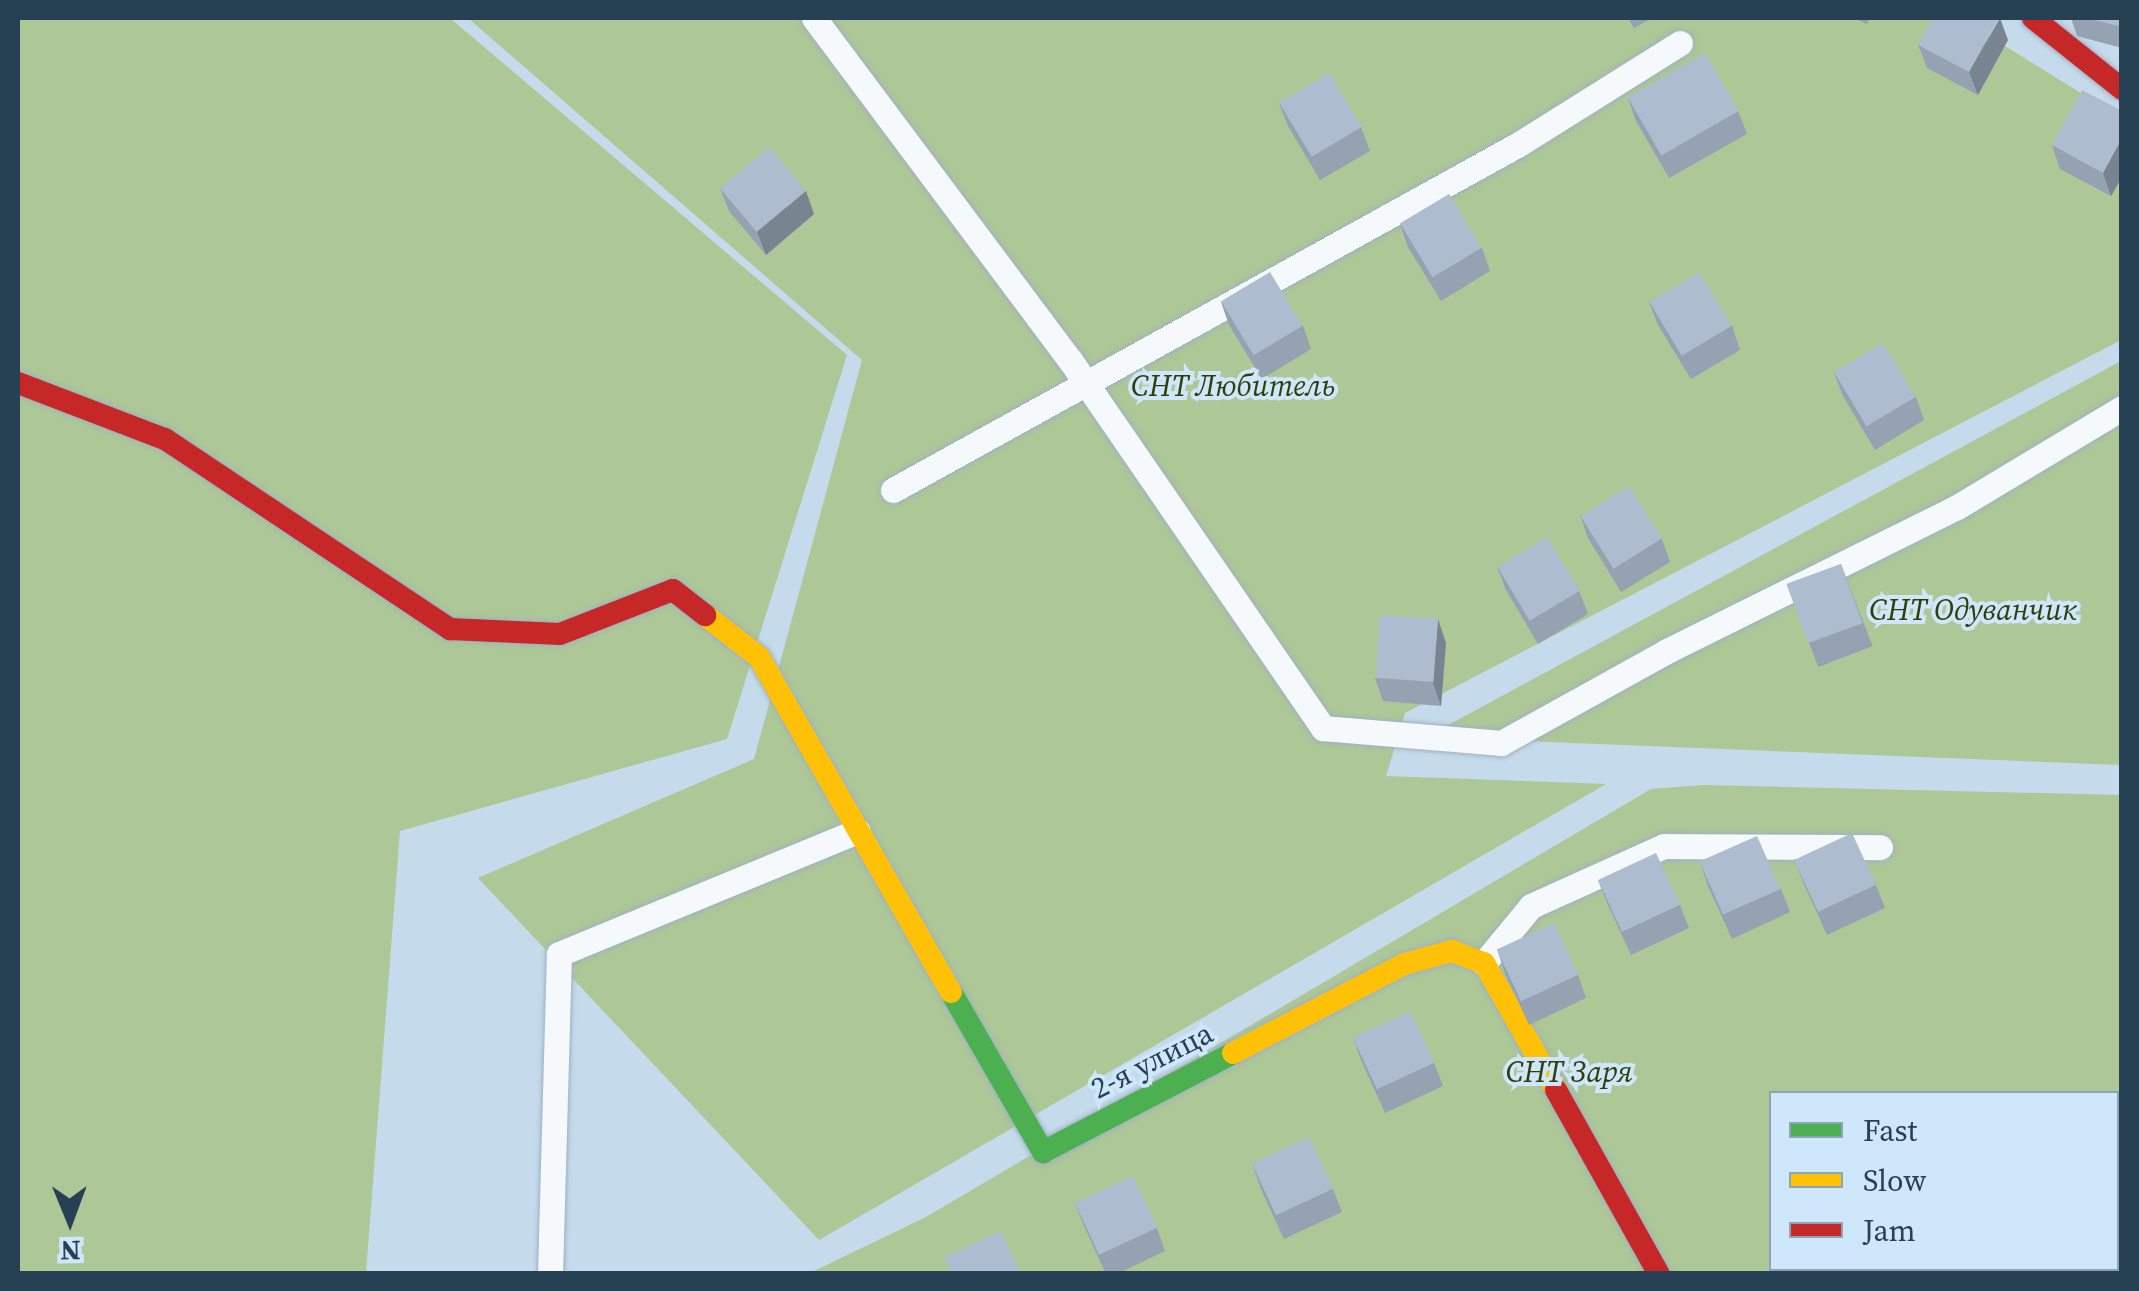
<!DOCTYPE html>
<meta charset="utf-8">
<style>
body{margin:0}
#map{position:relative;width:2139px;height:1291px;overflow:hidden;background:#c5daea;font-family:"Source Serif 4",serif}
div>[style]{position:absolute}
.green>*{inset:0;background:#adc796}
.roads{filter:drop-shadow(0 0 2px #9db2c3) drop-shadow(0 0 2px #9db2c3)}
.lane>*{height:25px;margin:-12.5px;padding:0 12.5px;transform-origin:12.5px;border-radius:12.5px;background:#f6f9fc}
.fast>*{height:22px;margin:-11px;padding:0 11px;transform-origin:11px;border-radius:11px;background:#4caf50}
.slow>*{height:22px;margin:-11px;padding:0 11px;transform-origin:11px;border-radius:11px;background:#ffc107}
.jam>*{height:22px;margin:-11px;padding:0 11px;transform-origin:11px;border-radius:11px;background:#c62828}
.wall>*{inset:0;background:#95a2b2;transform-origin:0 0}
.shaded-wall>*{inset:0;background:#798491}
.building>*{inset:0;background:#adbccf;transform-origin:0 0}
span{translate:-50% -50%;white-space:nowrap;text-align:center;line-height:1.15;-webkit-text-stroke:8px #cee7fb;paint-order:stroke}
.park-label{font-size:30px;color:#313f07;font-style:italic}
.street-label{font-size:30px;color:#264054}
.frame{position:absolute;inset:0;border:20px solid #264054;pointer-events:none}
.legend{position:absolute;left:1769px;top:1091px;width:350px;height:180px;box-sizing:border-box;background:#cee7fb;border:2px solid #8ba4b8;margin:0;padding:12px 18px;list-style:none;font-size:30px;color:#264054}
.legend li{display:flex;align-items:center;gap:20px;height:50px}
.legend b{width:50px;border:2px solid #8ba4b8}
.north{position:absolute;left:20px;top:1171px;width:100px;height:100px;-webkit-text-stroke:8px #cee7fb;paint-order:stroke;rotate:179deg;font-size:28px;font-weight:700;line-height:40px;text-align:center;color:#264054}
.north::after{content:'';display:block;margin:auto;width:35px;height:45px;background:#264054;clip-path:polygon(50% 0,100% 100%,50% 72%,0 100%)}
</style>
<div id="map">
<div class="green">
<i style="clip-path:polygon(18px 18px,450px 18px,847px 355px,727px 739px,400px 831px,366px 1273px,18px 1273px)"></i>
<i style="clip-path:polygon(468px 18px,1960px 18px,2121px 118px,2121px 340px,1405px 713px,1386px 776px,1606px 784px,819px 1240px,478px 878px,754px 759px,862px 360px)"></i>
<i style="clip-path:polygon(2121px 361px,2121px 765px,1426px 737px)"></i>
<i style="clip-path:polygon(evenodd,1703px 785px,2121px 795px,2121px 1273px,808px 1274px,926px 1217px,1651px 789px,1703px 785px,1772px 1094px,2116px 1094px,2116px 1268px,1772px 1268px,1772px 1094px)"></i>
</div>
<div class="roads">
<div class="lane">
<i style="left:814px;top:18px;width:427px;rotate:53.2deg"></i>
<i style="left:1070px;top:360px;width:447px;rotate:55.5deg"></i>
<i style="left:1323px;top:728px;width:179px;rotate:4.8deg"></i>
<i style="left:1501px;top:743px;width:190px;rotate:-29deg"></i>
<i style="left:1667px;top:651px;width:324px;rotate:-26.4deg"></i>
<i style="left:1957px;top:507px;width:192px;rotate:-31deg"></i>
<i style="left:893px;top:490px;width:715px;rotate:-28.93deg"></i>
<i style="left:1519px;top:144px;width:190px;rotate:-32.1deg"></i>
<i style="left:1484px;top:963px;width:74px;rotate:-50.5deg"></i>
<i style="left:1531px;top:906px;width:146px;rotate:-24.3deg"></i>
<i style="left:1664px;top:846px;width:216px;rotate:0.3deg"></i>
<i style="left:550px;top:1274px;width:320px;rotate:-88.4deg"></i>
<i style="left:559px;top:954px;width:323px;rotate:-22.4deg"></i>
</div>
<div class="fast">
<i style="left:951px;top:992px;width:185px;rotate:60.1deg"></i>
<i style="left:1043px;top:1152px;width:214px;rotate:-27.5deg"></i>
</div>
<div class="slow">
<i style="left:705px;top:615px;width:68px;rotate:37.9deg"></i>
<i style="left:759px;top:657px;width:386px;rotate:60.2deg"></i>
<i style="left:1233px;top:1053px;width:193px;rotate:-27.5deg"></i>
<i style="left:1404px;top:964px;width:50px;rotate:-15.2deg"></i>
<i style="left:1452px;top:951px;width:34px;rotate:21deg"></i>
<i style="left:1484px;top:963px;width:146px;rotate:60.4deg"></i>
</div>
<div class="jam">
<i style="left:2033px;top:18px;width:114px;rotate:38.6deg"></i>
<i style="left:18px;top:383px;width:157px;rotate:20.9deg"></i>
<i style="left:165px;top:439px;width:343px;rotate:33.7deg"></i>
<i style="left:450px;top:629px;width:110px;rotate:2.6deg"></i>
<i style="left:560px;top:634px;width:121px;rotate:-21.3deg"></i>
<i style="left:673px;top:590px;width:41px;rotate:38deg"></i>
<i style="left:1556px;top:1090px;width:211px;rotate:60.8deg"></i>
</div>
</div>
<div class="wall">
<i style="clip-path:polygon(1628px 18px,1652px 18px,1634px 28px)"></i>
<i style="clip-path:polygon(1854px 18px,1870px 18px,1867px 24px)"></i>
<i style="clip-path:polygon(2071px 18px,2122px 18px,2122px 48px,2077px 36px)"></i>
<i style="clip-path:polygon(2008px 40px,1978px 95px,1927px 68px,1918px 45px)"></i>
<i style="clip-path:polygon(1628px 98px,1738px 111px,1747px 134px,1669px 178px,1636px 121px)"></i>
<i style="clip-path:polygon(1279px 103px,1361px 127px,1370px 151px,1320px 180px,1288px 126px)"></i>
<i style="clip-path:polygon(2122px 111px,2122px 177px,2111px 196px,2060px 169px,2052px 145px)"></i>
<i style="clip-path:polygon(720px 188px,814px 214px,766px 255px,729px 211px)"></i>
<i style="clip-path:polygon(1400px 224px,1482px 248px,1490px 271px,1441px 301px,1408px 247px)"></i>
<i style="clip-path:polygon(1221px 302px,1303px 326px,1311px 349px,1262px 379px,1229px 325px)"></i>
<i style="clip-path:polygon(1649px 302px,1732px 326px,1740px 350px,1691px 379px,1658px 325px)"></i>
<i style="clip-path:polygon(1834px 373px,1916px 397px,1924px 420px,1875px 450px,1843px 396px)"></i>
<i style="clip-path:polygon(1580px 515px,1662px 539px,1670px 562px,1621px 592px,1588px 538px)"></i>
<i style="left:1841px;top:564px;width:88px;height:58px;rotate:69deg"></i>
<i style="clip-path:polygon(1497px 567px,1579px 591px,1588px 614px,1538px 644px,1506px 590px)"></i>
<i style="clip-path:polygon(1446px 643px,1441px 706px,1383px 701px,1375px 678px)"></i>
<i style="clip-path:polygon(1794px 859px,1876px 885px,1885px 908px,1827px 935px,1803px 882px)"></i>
<i style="clip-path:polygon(1700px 862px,1781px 889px,1790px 912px,1732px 939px,1708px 886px)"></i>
<i style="clip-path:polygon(1598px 880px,1680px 905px,1689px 928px,1631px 955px,1607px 903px)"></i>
<i style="clip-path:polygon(1497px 949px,1578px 975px,1586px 998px,1529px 1025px,1505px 973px)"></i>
<i style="clip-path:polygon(1353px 1037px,1434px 1063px,1443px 1086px,1385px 1113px,1361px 1060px)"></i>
<i style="clip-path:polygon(1252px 1163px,1333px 1189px,1342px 1212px,1284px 1239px,1260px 1187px)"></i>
<i style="clip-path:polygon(1075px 1203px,1157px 1228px,1165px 1251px,1117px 1274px,1106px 1274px,1084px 1226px)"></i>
<i style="clip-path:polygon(2042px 1268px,2089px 1268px,2076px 1274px,2043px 1274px)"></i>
</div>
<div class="shaded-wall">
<i style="clip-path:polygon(2000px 18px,2008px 40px,1978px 95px,1969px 72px)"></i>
<i style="clip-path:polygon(2122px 138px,2122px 177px,2111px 196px,2103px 173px)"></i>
<i style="clip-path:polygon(806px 191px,814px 214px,766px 255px,757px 232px)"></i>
<i style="clip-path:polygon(1438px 619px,1446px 643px,1441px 706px,1433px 683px)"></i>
</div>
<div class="building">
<i style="clip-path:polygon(1933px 18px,1999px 18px,1969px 72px,1918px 45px)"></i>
<i style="clip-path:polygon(2086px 18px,2122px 18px,2122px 27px)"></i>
<i style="left:1705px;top:53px;width:67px;height:89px;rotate:60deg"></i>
<i style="left:1329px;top:73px;width:63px;height:58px;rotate:59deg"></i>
<i style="clip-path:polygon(2082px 90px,2122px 111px,2122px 138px,2103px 173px,2052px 145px)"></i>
<i style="left:769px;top:147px;width:57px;height:64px;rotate:50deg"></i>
<i style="left:1449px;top:194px;width:63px;height:57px;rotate:59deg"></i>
<i style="left:1270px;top:272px;width:63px;height:57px;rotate:59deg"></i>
<i style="left:1699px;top:272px;width:63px;height:58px;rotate:59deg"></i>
<i style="left:1883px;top:343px;width:63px;height:57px;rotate:59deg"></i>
<i style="left:1629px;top:486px;width:62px;height:57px;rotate:58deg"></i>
<i style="left:1547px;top:537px;width:63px;height:58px;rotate:59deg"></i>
<i style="left:1841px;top:564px;width:63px;height:58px;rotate:70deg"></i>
<i style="left:1380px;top:615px;width:58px;height:63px;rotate:4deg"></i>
<i style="left:1852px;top:833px;width:57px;height:64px;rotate:65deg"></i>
<i style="left:1757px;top:836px;width:58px;height:63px;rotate:66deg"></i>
<i style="left:1656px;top:853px;width:57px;height:64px;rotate:65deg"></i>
<i style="left:1554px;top:923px;width:57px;height:63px;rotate:65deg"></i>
<i style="left:1410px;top:1011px;width:57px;height:63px;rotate:65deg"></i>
<i style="left:1309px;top:1137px;width:57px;height:63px;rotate:65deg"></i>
<i style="left:1133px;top:1176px;width:57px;height:64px;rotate:65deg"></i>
<i style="clip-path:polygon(1001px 1231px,1021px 1274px,952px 1274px,944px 1257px)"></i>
<i style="left:1863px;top:1268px;width:67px;height:6px"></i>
</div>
<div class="park-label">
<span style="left:1233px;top:386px">СНТ Любитель</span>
<span style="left:1973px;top:610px">СНТ Одуванчик</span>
<span style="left:1569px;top:1072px">СНТ Заря</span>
</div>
<div class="street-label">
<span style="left:1152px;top:1061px;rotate:-27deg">2-я улица</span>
</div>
<div class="frame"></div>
<ul class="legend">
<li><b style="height:12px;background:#4caf50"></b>Fast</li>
<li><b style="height:12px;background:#ffc107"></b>Slow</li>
<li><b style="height:12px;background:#c62828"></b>Jam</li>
</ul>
<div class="north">N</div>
</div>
